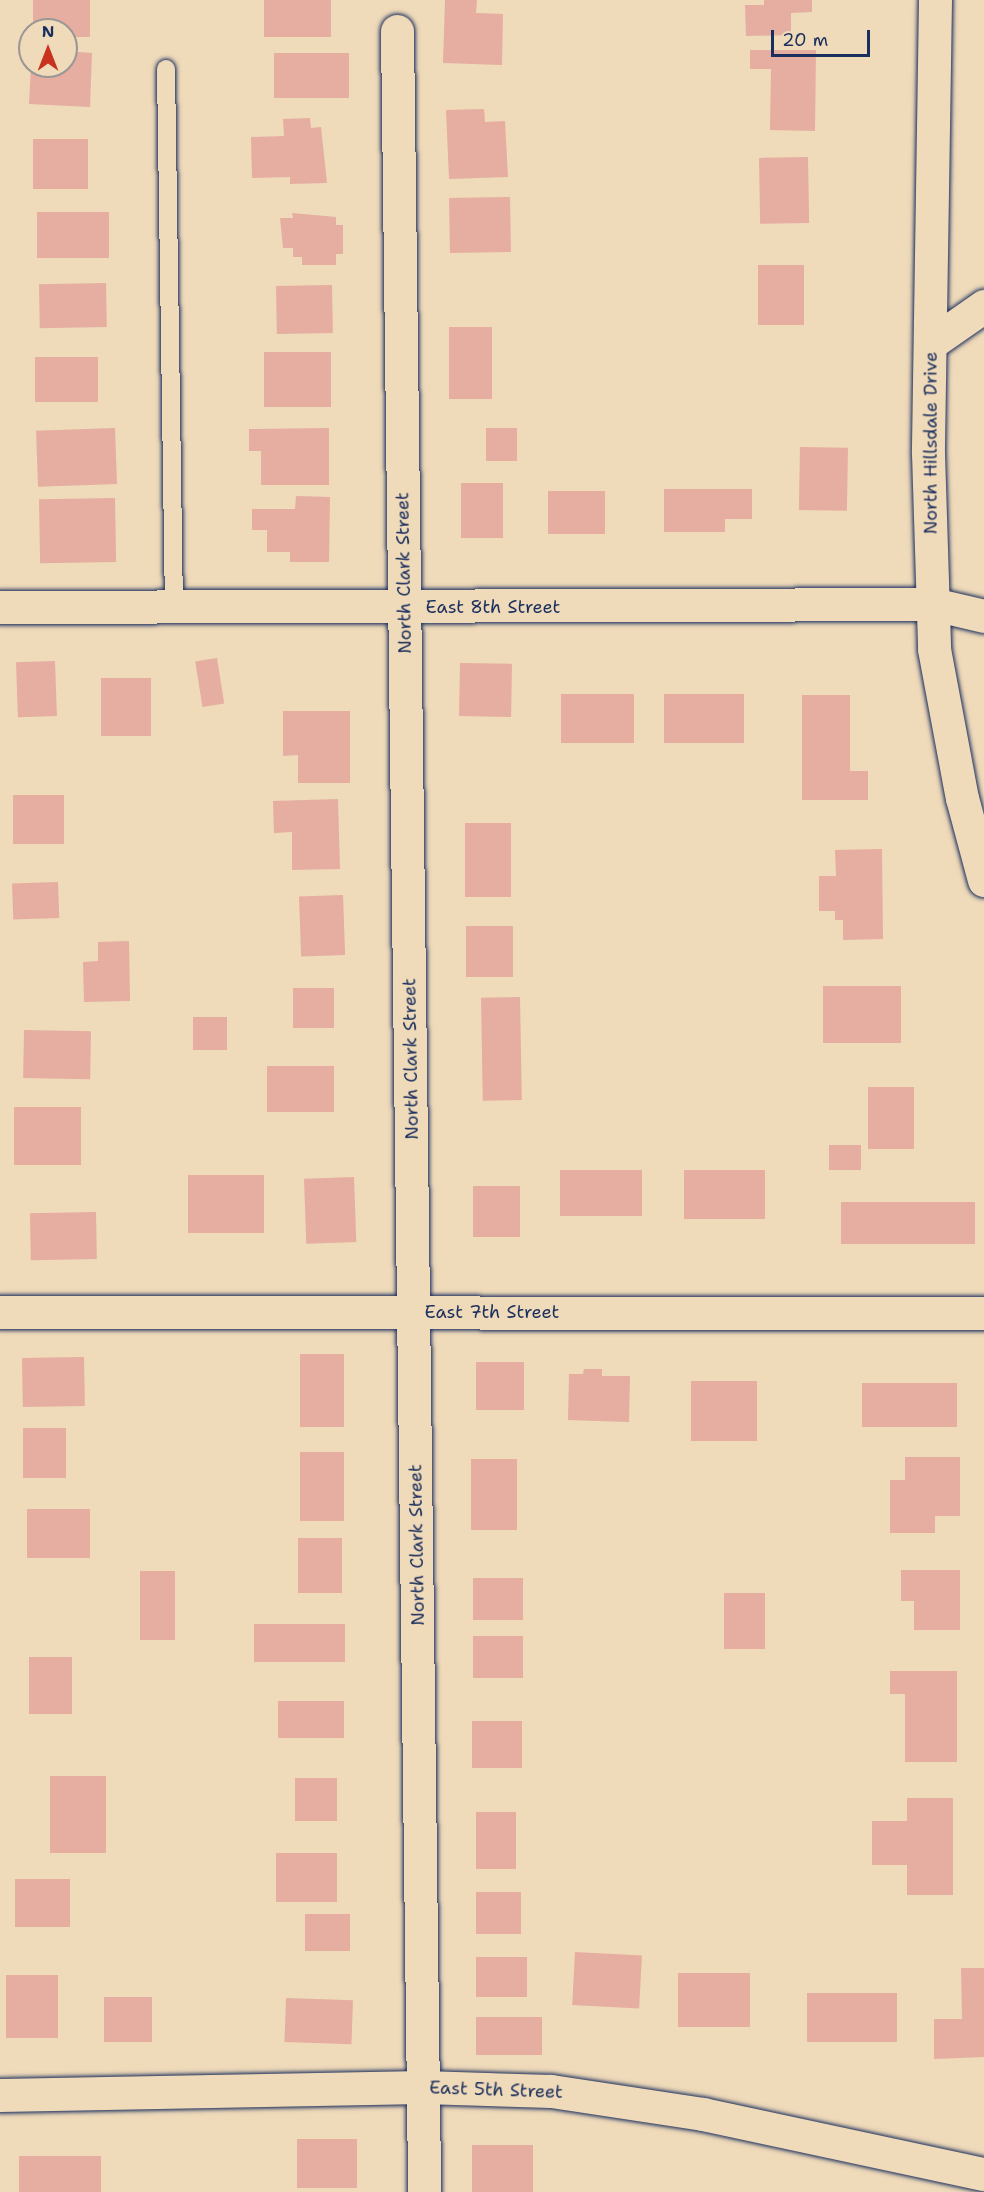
<!DOCTYPE html>
<style>
body{margin:0}
#map{position:relative;width:984px;height:2192px;overflow:hidden;background:#efdab9;font-family:"Shantell Sans",sans-serif}
div>[style]{position:absolute}
.building>*{inset:0;background:#e6ada1;transform-origin:0 0}
.roads{filter:drop-shadow(0 0 2px #1b2f5e) drop-shadow(0 0 2px #1b2f5e)}
.lane>*{height:18px;margin:-9px;padding:0 9px;transform-origin:9px;border-radius:9px;background:#efdab9}
.street>*{height:33px;margin:-16.5px;padding:0 16.5px;transform-origin:16.5px;border-radius:16.5px;background:#efdab9}
span{translate:-50% -50%;white-space:nowrap;text-align:center;line-height:1.15;-webkit-text-stroke:6px #efdab9;paint-order:stroke}
.street-label{font-size:18px;color:#1b2f5e}
.north{position:absolute;left:18px;top:18px;width:60px;height:60px;box-sizing:border-box;background:#efdab9;border:2px solid #9a9695;border-radius:50%;rotate:0deg;font-size:16px;font-weight:700;line-height:24px;text-align:center;color:#1b2f5e}
.north::after{content:'';display:block;margin:auto;width:21px;height:27px;background:#c8321e;clip-path:polygon(50% 0,100% 100%,50% 72%,0 100%)}
.scale{position:absolute;left:771px;top:30px;width:99px;height:27px;box-sizing:border-box;border:3px solid #1b2f5e;border-top:0;padding-left:8px;font-size:18px;line-height:21px;white-space:nowrap;color:#1b2f5e;-webkit-text-stroke:4px #efdab9;paint-order:stroke}
</style>
<div id="map">
<div class="building">
<i style="clip-path:polygon(33px 0,90px 0,90px 37px,66px 37px,66px 30px,33px 30px)"></i>
<i style="left:264px;top:0;width:67px;height:37px"></i>
<i style="clip-path:polygon(445px 0,477px 0,476px 13px,503px 14px,502px 65px,443px 63px)"></i>
<i style="clip-path:polygon(764px 0,812px 0,812px 12px,791px 13px,791px 35px,746px 36px,745px 5px,764px 5px)"></i>
<i style="clip-path:polygon(750px 50px,816px 50px,815px 131px,770px 130px,771px 69px,750px 69px)"></i>
<i style="clip-path:polygon(66px 51px,92px 53px,90px 107px,29px 104px,31px 66px,66px 66px)"></i>
<i style="left:274px;top:53px;width:75px;height:45px"></i>
<i style="clip-path:polygon(484px 109px,485px 122px,505px 121px,508px 177px,449px 179px,446px 110px)"></i>
<i style="clip-path:polygon(310px 118px,311px 128px,321px 127px,327px 183px,290px 184px,290px 177px,252px 178px,251px 137px,284px 136px,283px 119px)"></i>
<i style="left:33px;top:139px;width:55px;height:50px"></i>
<i style="left:808px;top:157px;width:66px;height:49px;rotate:89deg"></i>
<i style="left:510px;top:197px;width:55px;height:61px;rotate:89deg"></i>
<i style="left:37px;top:212px;width:72px;height:46px"></i>
<i style="clip-path:polygon(292px 213px,336px 217px,336px 225px,343px 225px,343px 254px,336px 254px,336px 265px,302px 265px,302px 257px,293px 257px,293px 248px,283px 248px,280px 218px,293px 218px)"></i>
<i style="left:758px;top:265px;width:46px;height:60px"></i>
<i style="left:106px;top:283px;width:44px;height:67px;rotate:89deg"></i>
<i style="left:332px;top:285px;width:48px;height:56px;rotate:89deg"></i>
<i style="left:492px;top:327px;width:72px;height:43px;rotate:90deg"></i>
<i style="left:264px;top:352px;width:67px;height:55px"></i>
<i style="left:98px;top:357px;width:45px;height:63px;rotate:90deg"></i>
<i style="left:115px;top:428px;width:56px;height:79px;rotate:88deg"></i>
<i style="clip-path:polygon(329px 428px,329px 485px,261px 485px,261px 451px,249px 451px,249px 429px)"></i>
<i style="left:486px;top:428px;width:31px;height:33px"></i>
<i style="left:800px;top:447px;width:48px;height:63px;rotate:1deg"></i>
<i style="left:461px;top:483px;width:42px;height:55px"></i>
<i style="clip-path:polygon(664px 489px,752px 489px,752px 519px,725px 519px,725px 532px,664px 532px)"></i>
<i style="left:548px;top:491px;width:57px;height:43px"></i>
<i style="clip-path:polygon(296px 496px,330px 497px,329px 562px,290px 562px,290px 552px,267px 552px,267px 530px,252px 530px,252px 509px,295px 509px)"></i>
<i style="left:115px;top:498px;width:64px;height:76px;rotate:89deg"></i>
<i style="left:217px;top:658px;width:46px;height:22px;rotate:81deg"></i>
<i style="left:55px;top:661px;width:55px;height:39px;rotate:88deg"></i>
<i style="left:460px;top:663px;width:52px;height:53px;rotate:1deg"></i>
<i style="left:101px;top:678px;width:50px;height:58px"></i>
<i style="left:561px;top:694px;width:73px;height:49px"></i>
<i style="left:664px;top:694px;width:80px;height:49px"></i>
<i style="clip-path:polygon(802px 695px,850px 695px,850px 771px,868px 771px,868px 800px,802px 800px)"></i>
<i style="clip-path:polygon(283px 711px,350px 711px,350px 783px,298px 783px,298px 755px,283px 756px)"></i>
<i style="left:64px;top:795px;width:49px;height:51px;rotate:90deg"></i>
<i style="clip-path:polygon(338px 799px,340px 869px,292px 870px,292px 832px,274px 833px,273px 801px)"></i>
<i style="left:465px;top:823px;width:46px;height:74px"></i>
<i style="clip-path:polygon(882px 849px,883px 939px,843px 940px,843px 920px,835px 920px,835px 911px,819px 911px,819px 876px,836px 876px,835px 850px)"></i>
<i style="left:58px;top:882px;width:36px;height:46px;rotate:88deg"></i>
<i style="left:343px;top:895px;width:60px;height:44px;rotate:88deg"></i>
<i style="left:466px;top:926px;width:47px;height:51px"></i>
<i style="clip-path:polygon(129px 941px,130px 1001px,84px 1002px,83px 962px,98px 961px,98px 942px)"></i>
<i style="left:823px;top:986px;width:78px;height:57px"></i>
<i style="left:293px;top:988px;width:41px;height:40px"></i>
<i style="left:520px;top:997px;width:103px;height:39px;rotate:89deg"></i>
<i style="left:193px;top:1017px;width:34px;height:33px"></i>
<i style="left:24px;top:1030px;width:67px;height:48px;rotate:1deg"></i>
<i style="left:267px;top:1066px;width:67px;height:46px"></i>
<i style="left:868px;top:1087px;width:46px;height:62px"></i>
<i style="left:14px;top:1107px;width:67px;height:58px"></i>
<i style="left:829px;top:1145px;width:32px;height:25px"></i>
<i style="left:560px;top:1170px;width:82px;height:46px"></i>
<i style="left:765px;top:1170px;width:49px;height:81px;rotate:90deg"></i>
<i style="left:188px;top:1175px;width:76px;height:58px"></i>
<i style="left:354px;top:1177px;width:65px;height:50px;rotate:88deg"></i>
<i style="left:473px;top:1186px;width:47px;height:51px"></i>
<i style="left:841px;top:1202px;width:134px;height:42px"></i>
<i style="left:96px;top:1212px;width:47px;height:66px;rotate:89deg"></i>
<i style="left:300px;top:1354px;width:44px;height:73px"></i>
<i style="left:84px;top:1357px;width:49px;height:62px;rotate:89deg"></i>
<i style="left:476px;top:1362px;width:48px;height:48px"></i>
<i style="clip-path:polygon(584px 1369px,602px 1369px,602px 1376px,630px 1376px,629px 1422px,568px 1420px,569px 1374px,583px 1374px)"></i>
<i style="left:691px;top:1381px;width:66px;height:60px"></i>
<i style="left:862px;top:1383px;width:95px;height:44px"></i>
<i style="left:23px;top:1428px;width:43px;height:50px"></i>
<i style="left:300px;top:1452px;width:44px;height:69px"></i>
<i style="clip-path:polygon(905px 1457px,960px 1457px,960px 1516px,935px 1516px,935px 1533px,890px 1533px,890px 1480px,905px 1480px)"></i>
<i style="left:471px;top:1459px;width:46px;height:71px"></i>
<i style="left:27px;top:1509px;width:63px;height:49px"></i>
<i style="left:298px;top:1538px;width:44px;height:55px"></i>
<i style="clip-path:polygon(901px 1570px,960px 1570px,960px 1630px,914px 1630px,914px 1601px,901px 1601px)"></i>
<i style="left:140px;top:1571px;width:35px;height:69px"></i>
<i style="left:473px;top:1578px;width:50px;height:42px"></i>
<i style="left:724px;top:1593px;width:41px;height:56px"></i>
<i style="left:254px;top:1624px;width:91px;height:38px"></i>
<i style="left:473px;top:1636px;width:50px;height:42px"></i>
<i style="left:29px;top:1657px;width:43px;height:57px"></i>
<i style="clip-path:polygon(890px 1671px,957px 1671px,957px 1762px,905px 1762px,905px 1694px,890px 1694px)"></i>
<i style="left:278px;top:1701px;width:66px;height:37px"></i>
<i style="left:472px;top:1721px;width:50px;height:47px"></i>
<i style="left:50px;top:1776px;width:56px;height:77px"></i>
<i style="left:295px;top:1778px;width:42px;height:43px"></i>
<i style="clip-path:polygon(907px 1798px,953px 1798px,953px 1895px,907px 1895px,907px 1865px,872px 1865px,872px 1821px,907px 1821px)"></i>
<i style="left:476px;top:1812px;width:40px;height:57px"></i>
<i style="left:276px;top:1853px;width:61px;height:49px"></i>
<i style="left:15px;top:1879px;width:55px;height:48px"></i>
<i style="left:476px;top:1892px;width:45px;height:42px"></i>
<i style="left:305px;top:1914px;width:45px;height:37px"></i>
<i style="left:575px;top:1952px;width:67px;height:53px;rotate:3deg"></i>
<i style="left:476px;top:1957px;width:51px;height:40px"></i>
<i style="clip-path:polygon(961px 1968px,984px 1968px,984px 2057px,934px 2059px,934px 2019px,962px 2019px)"></i>
<i style="left:678px;top:1973px;width:72px;height:54px"></i>
<i style="left:6px;top:1975px;width:52px;height:63px"></i>
<i style="left:807px;top:1993px;width:90px;height:49px"></i>
<i style="left:104px;top:1997px;width:48px;height:45px"></i>
<i style="left:286px;top:1998px;width:67px;height:44px;rotate:2deg"></i>
<i style="left:476px;top:2017px;width:66px;height:38px"></i>
<i style="left:297px;top:2139px;width:60px;height:49px"></i>
<i style="left:472px;top:2145px;width:61px;height:47px"></i>
<i style="left:19px;top:2156px;width:82px;height:36px"></i>
</div>
<div class="roads">
<div class="lane">
<i style="left:166px;top:69px;width:538px;rotate:89.15deg"></i>
</div>
<div class="street">
<i style="left:935px;top:0;width:453px;rotate:90.9deg"></i>
<i style="left:928px;top:453px;width:196px;rotate:88.2deg"></i>
<i style="left:934px;top:649px;width:152px;rotate:79.4deg"></i>
<i style="left:962px;top:798px;width:85px;rotate:75deg"></i>
<i style="left:397px;top:31px;width:2161px;rotate:89.28deg"></i>
<i style="left:931px;top:343px;width:65px;rotate:-34.9deg"></i>
<i style="left:0;top:607px;width:933px;rotate:-0.18deg"></i>
<i style="left:933px;top:604px;width:52px;rotate:13.2deg"></i>
<i style="left:0;top:1312px;width:984px;rotate:0.06deg"></i>
<i style="left:0;top:2095px;width:423px;rotate:-1.1deg"></i>
<i style="left:423px;top:2087px;width:128px;rotate:1.8deg"></i>
<i style="left:551px;top:2091px;width:154px;rotate:8.6deg"></i>
<i style="left:703px;top:2114px;width:287px;rotate:12.1deg"></i>
</div>
</div>
<div class="street-label">
<span style="left:931px;top:443px;rotate:-90deg">North Hillsdale Drive</span>
<span style="left:404px;top:573px;rotate:-91deg">North Clark Street</span>
<span style="left:493px;top:607px">East 8th Street</span>
<span style="left:411px;top:1059px;rotate:-91deg">North Clark Street</span>
<span style="left:492px;top:1312px">East 7th Street</span>
<span style="left:417px;top:1545px;rotate:-91deg">North Clark Street</span>
<span style="left:496px;top:2090px;rotate:2deg">East 5th Street</span>
</div>
<div class="north">N</div>
<div class="scale">20 m</div>
</div>
